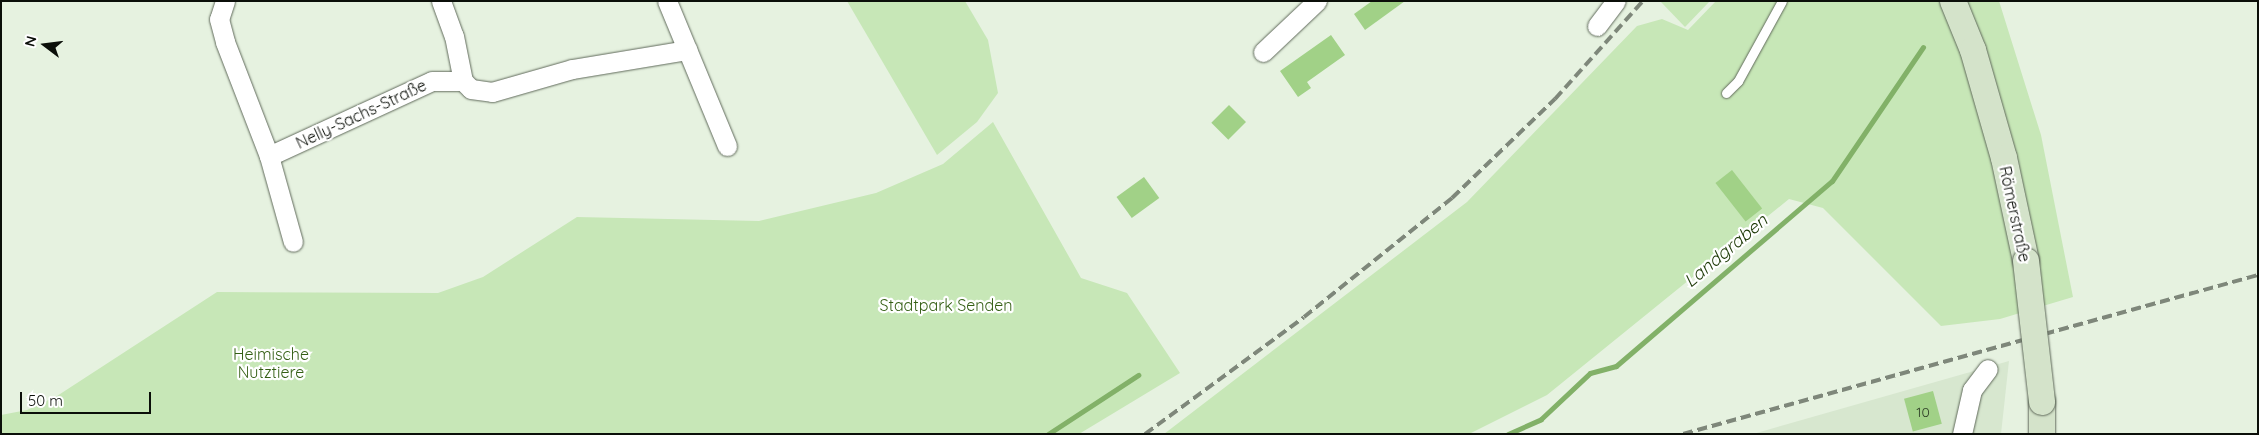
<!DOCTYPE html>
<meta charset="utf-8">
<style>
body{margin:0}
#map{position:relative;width:2259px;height:435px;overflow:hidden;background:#e6f2e0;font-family:Quicksand,sans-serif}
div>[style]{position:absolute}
.built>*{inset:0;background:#d7e7cf}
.green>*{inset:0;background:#c7e7b7}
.stream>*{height:5px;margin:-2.5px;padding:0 2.5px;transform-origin:2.5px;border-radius:2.5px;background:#82b168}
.building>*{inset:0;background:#a1d187;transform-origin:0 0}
.roads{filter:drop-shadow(0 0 1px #606a5b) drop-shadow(0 0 1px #606a5b)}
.service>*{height:9px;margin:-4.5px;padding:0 4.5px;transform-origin:4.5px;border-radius:4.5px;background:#fff}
.minor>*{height:19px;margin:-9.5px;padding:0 9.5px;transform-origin:9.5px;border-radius:9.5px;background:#fff}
.secondary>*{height:26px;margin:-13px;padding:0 13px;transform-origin:13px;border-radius:13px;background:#d4e3ca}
.rail>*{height:4px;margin-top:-2px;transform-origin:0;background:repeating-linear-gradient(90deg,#7e877a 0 10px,transparent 0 15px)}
.bridges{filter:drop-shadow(0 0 1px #606a5b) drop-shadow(0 0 1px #606a5b)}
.secondary-bridge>*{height:26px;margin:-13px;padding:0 13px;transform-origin:13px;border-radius:13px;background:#d4e3ca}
span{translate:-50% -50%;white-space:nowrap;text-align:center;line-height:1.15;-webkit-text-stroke:4.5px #fff;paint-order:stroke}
.number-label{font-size:14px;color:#304028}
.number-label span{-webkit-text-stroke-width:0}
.street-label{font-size:16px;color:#0b0f09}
.park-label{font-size:16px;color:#345f14}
.water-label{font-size:18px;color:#1a3703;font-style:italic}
.frame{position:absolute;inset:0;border:2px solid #0b0f09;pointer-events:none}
.north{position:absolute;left:20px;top:20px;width:50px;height:50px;-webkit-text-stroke:4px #fff;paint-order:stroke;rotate:285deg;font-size:14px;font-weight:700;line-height:20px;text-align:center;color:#0b0f09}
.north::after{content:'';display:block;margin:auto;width:18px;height:22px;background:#0b0f09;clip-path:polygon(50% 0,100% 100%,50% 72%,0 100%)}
.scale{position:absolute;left:20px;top:392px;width:131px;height:22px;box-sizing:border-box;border:2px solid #0b0f09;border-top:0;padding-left:6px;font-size:15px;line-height:18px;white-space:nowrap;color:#0b0f09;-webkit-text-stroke:4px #fff;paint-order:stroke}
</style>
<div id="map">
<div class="built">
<i style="clip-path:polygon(2009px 361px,2001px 434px,1753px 434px)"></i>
</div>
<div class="green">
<i style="clip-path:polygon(847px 1px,965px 1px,988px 40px,998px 93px,977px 122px,937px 155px)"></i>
<i style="clip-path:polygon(1660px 1px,1710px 1px,1685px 27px)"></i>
<i style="clip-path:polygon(1716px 1px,1999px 1px,2041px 135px,2073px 297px,2000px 319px,1941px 326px,1823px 208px,1789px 199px,1547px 395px,1469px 434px,1164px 434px,1467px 202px,1637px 26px,1662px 19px,1688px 30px)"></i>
<i style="clip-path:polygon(993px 122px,1081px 278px,1127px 293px,1180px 373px,1079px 434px,1px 434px,1px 415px,27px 410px,57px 396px,217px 292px,438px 293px,483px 277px,577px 217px,759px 221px,876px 193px,943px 164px)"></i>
</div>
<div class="stream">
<i style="left:1048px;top:434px;width:108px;rotate:-33.2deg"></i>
<i style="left:1508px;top:434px;width:36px;rotate:-24deg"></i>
<i style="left:1541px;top:419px;width:67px;rotate:-43.2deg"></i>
<i style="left:1590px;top:373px;width:27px;rotate:-15deg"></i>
<i style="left:1616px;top:366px;width:284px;rotate:-40.6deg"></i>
<i style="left:1832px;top:181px;width:162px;rotate:-55.8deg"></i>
</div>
<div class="building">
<i style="clip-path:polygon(1372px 1px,1405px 1px,1365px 30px,1354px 14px)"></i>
<i style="clip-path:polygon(1331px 35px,1345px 55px,1307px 82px,1311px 88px,1298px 97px,1280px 71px)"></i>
<i style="left:1229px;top:105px;width:24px;height:25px;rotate:45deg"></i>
<i style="left:1732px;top:170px;width:49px;height:21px;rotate:52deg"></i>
<i style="left:1144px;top:177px;width:26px;height:34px;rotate:54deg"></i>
<i style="left:1933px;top:391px;width:34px;height:30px;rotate:75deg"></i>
</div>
<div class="roads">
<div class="service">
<i style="left:1726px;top:93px;width:17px;rotate:-45deg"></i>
<i style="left:1738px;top:81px;width:91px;rotate:-61.2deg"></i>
</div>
<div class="minor">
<i style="left:225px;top:1px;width:19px;rotate:108deg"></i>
<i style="left:219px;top:19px;width:24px;rotate:75deg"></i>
<i style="left:225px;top:42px;width:122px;rotate:68.9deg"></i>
<i style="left:269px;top:156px;width:179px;rotate:-24.7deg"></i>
<i style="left:432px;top:81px;width:31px"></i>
<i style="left:463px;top:81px;width:11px;rotate:45deg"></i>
<i style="left:471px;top:89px;width:21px;rotate:8deg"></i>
<i style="left:492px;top:92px;width:83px;rotate:-16deg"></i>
<i style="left:572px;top:69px;width:117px;rotate:-9.4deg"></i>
<i style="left:441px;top:1px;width:37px;rotate:70deg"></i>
<i style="left:454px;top:36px;width:46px;rotate:78.7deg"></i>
<i style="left:667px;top:1px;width:157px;rotate:67.5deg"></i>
<i style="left:1597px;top:26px;width:31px;rotate:-53deg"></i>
<i style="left:1263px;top:52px;width:74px;rotate:-43.4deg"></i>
<i style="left:269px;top:156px;width:89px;rotate:74.4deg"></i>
<i style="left:1962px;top:434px;width:45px;rotate:-77.2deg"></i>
<i style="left:1972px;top:390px;width:26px;rotate:-53deg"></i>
</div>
<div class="secondary">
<i style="left:1953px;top:1px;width:53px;rotate:67.8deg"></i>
<i style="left:1973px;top:50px;width:112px;rotate:74deg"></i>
<i style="left:2004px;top:158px;width:105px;rotate:77.9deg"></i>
<i style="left:2042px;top:402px;width:32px;rotate:90deg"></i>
</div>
</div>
<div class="rail">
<i style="left:1145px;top:434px;width:197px;rotate:-36.3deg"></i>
<i style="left:1304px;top:317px;width:190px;rotate:-38.8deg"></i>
<i style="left:1452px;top:198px;width:143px;rotate:-43.9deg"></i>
<i style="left:1555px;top:99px;width:132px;rotate:-48.1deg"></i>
<i style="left:1683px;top:434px;width:597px;rotate:-15.46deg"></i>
</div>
<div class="bridges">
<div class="secondary-bridge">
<i style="left:2026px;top:261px;width:142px;rotate:83.5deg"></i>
</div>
</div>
<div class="number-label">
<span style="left:1923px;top:412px">10</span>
</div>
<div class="street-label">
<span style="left:361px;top:114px;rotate:-25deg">Nelly-Sachs-Straße</span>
<span style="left:2015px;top:214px;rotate:78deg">Römerstraße</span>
</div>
<div class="park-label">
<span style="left:946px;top:305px">Stadtpark Senden</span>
<span style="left:271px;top:363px">Heimische<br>Nutztiere</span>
</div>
<div class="water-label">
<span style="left:1726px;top:251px;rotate:-40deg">Landgraben</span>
</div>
<div class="frame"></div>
<div class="north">N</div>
<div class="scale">50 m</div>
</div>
